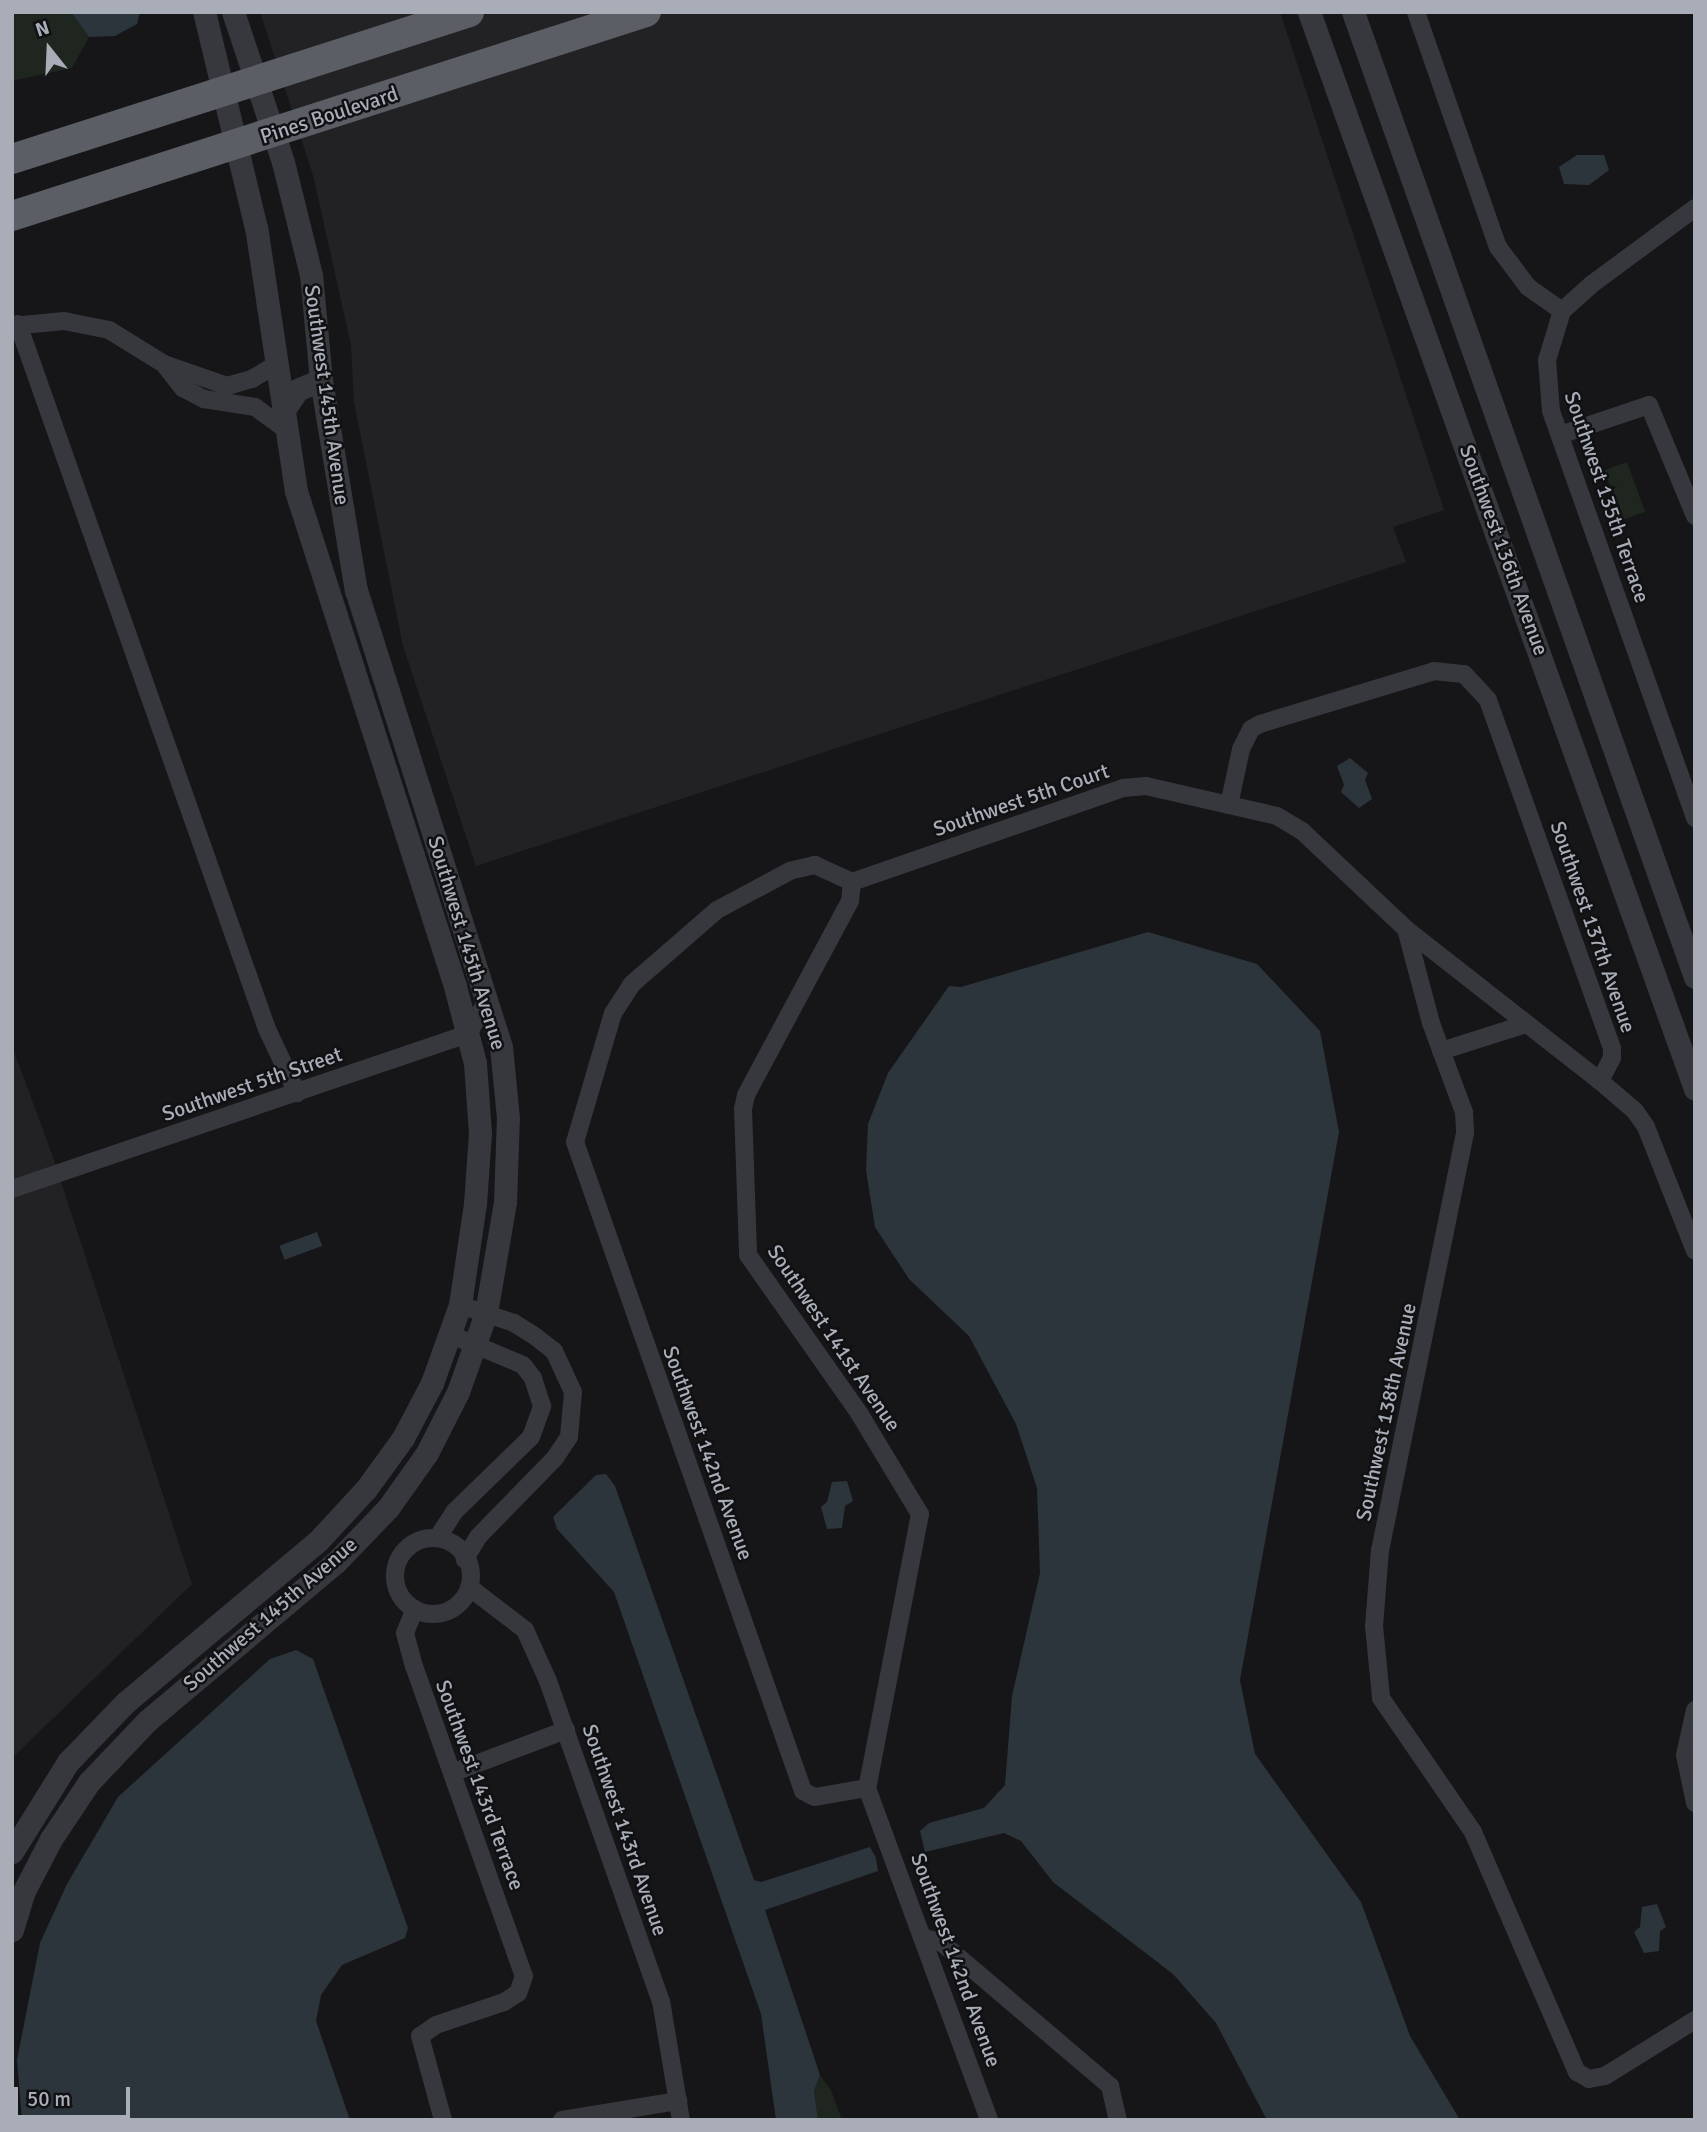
<!DOCTYPE html>
<style>
body{margin:0}
#map{position:relative;width:1707px;height:2132px;overflow:hidden;background:#161618;font-family:Signika,sans-serif}
div>[style]{position:absolute}
.built>*{inset:0;background:#222225}
.green>*{inset:0;background:#1e261f;transform-origin:0 0}
.water>*{inset:0;background:#2c353c;transform-origin:0 0}
.minor>*{height:18px;margin:-9px;padding:0 9px;transform-origin:9px;border-radius:9px;background:#37383d}
.minor>.ring{margin:-9px;padding:0;box-sizing:content-box;background:none;border:18px solid #37383d;border-radius:50%}
.tertiary>*{height:23px;margin:-11.5px;padding:0 11.5px;transform-origin:11.5px;border-radius:11.5px;background:#37383d}
.trunk>*{height:30px;margin:-15px;padding:0 15px;transform-origin:15px;border-radius:15px;background:#5b5e65}
span{translate:-50% -50%;white-space:nowrap;text-align:center;line-height:1.15;-webkit-text-stroke:5px #111113;paint-order:stroke}
.street-label{font-size:21px;color:#a8adb8}
.frame{position:absolute;inset:0;border:14px solid #a8adb8;pointer-events:none}
.north{position:absolute;left:14px;top:14px;width:70px;height:70px;-webkit-text-stroke:5px #111113;paint-order:stroke;rotate:342deg;font-size:19px;font-weight:700;line-height:28px;text-align:center;color:#a8adb8}
.north::after{content:'';display:block;margin:auto;width:24px;height:32px;background:#a8adb8;clip-path:polygon(50% 0,100% 100%,50% 72%,0 100%)}
.scale{position:absolute;left:14px;top:2087px;width:116px;height:32px;box-sizing:border-box;border:4px solid #a8adb8;border-top:0;padding-left:9px;font-size:21px;line-height:24px;white-space:nowrap;color:#a8adb8;-webkit-text-stroke:5px #111113;paint-order:stroke}
</style>
<div id="map">
<div class="built">
<i style="clip-path:polygon(260px 12px,1280px 12px,1444px 510px,1393px 527px,1406px 562px,476px 866px,403px 646px,354px 402px,351px 345px,313px 175px)"></i>
<i style="clip-path:polygon(12px 1046px,53px 1157px,192px 1584px,12px 1758px)"></i>
</div>
<div class="green">
<i style="clip-path:polygon(12px 12px,71px 12px,89px 37px,72px 68px,12px 81px)"></i>
<i style="left:1627px;top:462px;width:53px;height:24px;rotate:70deg"></i>
<i style="clip-path:polygon(820px 2075px,831px 2090px,842px 2120px,818px 2120px,814px 2091px)"></i>
</div>
<div class="water">
<i style="clip-path:polygon(71px 12px,140px 12px,137px 24px,115px 36px,89px 37px)"></i>
<i style="clip-path:polygon(1577px 155px,1604px 155px,1609px 170px,1589px 185px,1564px 184px,1559px 167px)"></i>
<i style="clip-path:polygon(1350px 758px,1368px 773px,1365px 780px,1372px 799px,1359px 808px,1341px 792px,1344px 785px,1337px 766px)"></i>
<i style="clip-path:polygon(1148px 932px,1257px 964px,1320px 1031px,1339px 1132px,1240px 1680px,1255px 1754px,1361px 1902px,1410px 2036px,1460px 2120px,1267px 2120px,1216px 2023px,1173px 1974px,1053px 1882px,1021px 1841px,1004px 1833px,925px 1852px,920px 1831px,929px 1823px,984px 1808px,1005px 1785px,1012px 1696px,1040px 1573px,1037px 1488px,1016px 1424px,969px 1336px,909px 1279px,875px 1227px,866px 1170px,868px 1124px,888px 1073px,949px 986px,961px 987px)"></i>
<i style="left:317px;top:1232px;width:15px;height:40px;rotate:70deg"></i>
<i style="clip-path:polygon(606px 1474px,615px 1486px,754px 1880px,761px 1882px,870px 1847px,876px 1858px,878px 1871px,765px 1910px,820px 2075px,814px 2091px,818px 2120px,776px 2120px,761px 2014px,614px 1592px,557px 1529px,553px 1517px,596px 1475px)"></i>
<i style="clip-path:polygon(847px 1481px,853px 1501px,845px 1506px,842px 1528px,827px 1529px,821px 1507px,827px 1502px,832px 1482px)"></i>
<i style="clip-path:polygon(296px 1650px,313px 1659px,408px 1928px,405px 1938px,342px 1965px,321px 1995px,316px 2021px,350px 2120px,22px 2120px,17px 2060px,40px 1943px,67px 1884px,118px 1797px,270px 1659px)"></i>
<i style="clip-path:polygon(1657px 1904px,1666px 1927px,1660px 1931px,1659px 1951px,1644px 1953px,1634px 1932px,1640px 1927px,1642px 1907px)"></i>
</div>
<div class="minor">
<i style="left:1416px;top:12px;width:249px;rotate:70.8deg"></i>
<i style="left:1498px;top:247px;width:50px;rotate:53.1deg"></i>
<i style="left:1528px;top:287px;width:42px;rotate:35.2deg"></i>
<i style="left:1562px;top:311px;width:51px;rotate:107deg"></i>
<i style="left:1547px;top:360px;width:51px;rotate:85.5deg"></i>
<i style="left:1551px;top:411px;width:432px;rotate:70.5deg"></i>
<i style="left:1562px;top:311px;width:40px;rotate:-42deg"></i>
<i style="left:1592px;top:284px;width:128px;rotate:-36.4deg"></i>
<i style="left:18px;top:324px;width:748px;rotate:70.55deg"></i>
<i style="left:267px;top:1029px;width:71px;rotate:64.9deg"></i>
<i style="left:12px;top:326px;width:52px;rotate:-5.5deg"></i>
<i style="left:64px;top:321px;width:46px;rotate:11.3deg"></i>
<i style="left:109px;top:330px;width:65px;rotate:31.7deg"></i>
<i style="left:164px;top:364px;width:67px;rotate:19.2deg"></i>
<i style="left:227px;top:386px;width:26px;rotate:-16deg"></i>
<i style="left:252px;top:379px;width:29px;rotate:-31deg"></i>
<i style="left:164px;top:364px;width:31px;rotate:52deg"></i>
<i style="left:183px;top:388px;width:24px;rotate:28deg"></i>
<i style="left:204px;top:399px;width:52px;rotate:8.9deg"></i>
<i style="left:255px;top:407px;width:39px;rotate:36deg"></i>
<i style="left:1560px;top:435px;width:94px;rotate:-18.6deg"></i>
<i style="left:1649px;top:405px;width:120px;rotate:67.5deg"></i>
<i style="left:1229px;top:805px;width:49px;rotate:12.9deg"></i>
<i style="left:1277px;top:816px;width:29px;rotate:31deg"></i>
<i style="left:1302px;top:831px;width:143px;rotate:43.3deg"></i>
<i style="left:1406px;top:929px;width:97px;rotate:75.1deg"></i>
<i style="left:1431px;top:1023px;width:95px;rotate:69.7deg"></i>
<i style="left:1464px;top:1112px;width:21px;rotate:87deg"></i>
<i style="left:1465px;top:1133px;width:426px;rotate:101.5deg"></i>
<i style="left:1380px;top:1550px;width:76px;rotate:94.5deg"></i>
<i style="left:1374px;top:1626px;width:72px;rotate:84.4deg"></i>
<i style="left:1381px;top:1698px;width:163px;rotate:55.5deg"></i>
<i style="left:1473px;top:1832px;width:262px;rotate:66.6deg"></i>
<i style="left:1577px;top:2072px;width:14px;rotate:30deg"></i>
<i style="left:1589px;top:2079px;width:16px;rotate:-11deg"></i>
<i style="left:1605px;top:2076px;width:106px;rotate:-31.9deg"></i>
<i style="left:852px;top:882px;width:287px;rotate:-19.1deg"></i>
<i style="left:1123px;top:788px;width:23px;rotate:-5deg"></i>
<i style="left:1146px;top:786px;width:85px;rotate:12.9deg"></i>
<i style="left:1229px;top:805px;width:57px;rotate:-77.9deg"></i>
<i style="left:1241px;top:749px;width:22px;rotate:-63deg"></i>
<i style="left:1251px;top:729px;width:10px;rotate:-29deg"></i>
<i style="left:1260px;top:724px;width:182px;rotate:-16.9deg"></i>
<i style="left:1434px;top:671px;width:30px;rotate:6deg"></i>
<i style="left:1464px;top:674px;width:35px;rotate:47deg"></i>
<i style="left:1488px;top:700px;width:370px;rotate:70.4deg"></i>
<i style="left:1612px;top:1049px;width:9px;rotate:90deg"></i>
<i style="left:1612px;top:1058px;width:26px;rotate:118deg"></i>
<i style="left:1600px;top:1081px;width:46px;rotate:40.6deg"></i>
<i style="left:1635px;top:1111px;width:19px;rotate:55deg"></i>
<i style="left:1646px;top:1127px;width:133px;rotate:68.4deg"></i>
<i style="left:852px;top:882px;width:41px;rotate:-155.3deg"></i>
<i style="left:815px;top:865px;width:26px;rotate:167deg"></i>
<i style="left:790px;top:871px;width:83px;rotate:151.9deg"></i>
<i style="left:717px;top:910px;width:113px;rotate:139deg"></i>
<i style="left:632px;top:984px;width:35px;rotate:123deg"></i>
<i style="left:613px;top:1013px;width:134px;rotate:106.4deg"></i>
<i style="left:575px;top:1142px;width:688px;rotate:70.64deg"></i>
<i style="left:803px;top:1791px;width:13px;rotate:27deg"></i>
<i style="left:815px;top:1797px;width:53px;rotate:-9.8deg"></i>
<i style="left:852px;top:882px;width:19px;rotate:96deg"></i>
<i style="left:850px;top:901px;width:220px;rotate:118.2deg"></i>
<i style="left:746px;top:1095px;width:14px;rotate:102deg"></i>
<i style="left:743px;top:1109px;width:146px;rotate:88deg"></i>
<i style="left:748px;top:1255px;width:193px;rotate:54.9deg"></i>
<i style="left:859px;top:1413px;width:118px;rotate:58.9deg"></i>
<i style="left:920px;top:1514px;width:279px;rotate:100.9deg"></i>
<i style="left:1406px;top:929px;width:246px;rotate:38.1deg"></i>
<i style="left:1441px;top:1051px;width:89px;rotate:-17.6deg"></i>
<i style="left:12px;top:1189px;width:482px;rotate:-18.8deg"></i>
<i style="left:468px;top:1034px;width:40px;rotate:-60.3deg"></i>
<i style="left:460px;top:1305px;width:57px;rotate:18.4deg"></i>
<i style="left:514px;top:1323px;width:26px;rotate:32deg"></i>
<i style="left:536px;top:1337px;width:23px;rotate:38deg"></i>
<i style="left:554px;top:1351px;width:45px;rotate:65.1deg"></i>
<i style="left:573px;top:1392px;width:45px;rotate:95.1deg"></i>
<i style="left:569px;top:1437px;width:25px;rotate:124deg"></i>
<i style="left:555px;top:1458px;width:110px;rotate:134.3deg"></i>
<i style="left:478px;top:1537px;width:26px;rotate:121deg"></i>
<i style="left:438px;top:1537px;width:30px;rotate:-57deg"></i>
<i style="left:454px;top:1512px;width:107px;rotate:-44.2deg"></i>
<i style="left:531px;top:1437px;width:33px;rotate:-70deg"></i>
<i style="left:542px;top:1406px;width:29px;rotate:-108deg"></i>
<i style="left:533px;top:1378px;width:16px;rotate:-128deg"></i>
<i style="left:523px;top:1365px;width:80px;rotate:-157.3deg"></i>
<i class="ring" style="left:395px;top:1538px;width:58px;height:58px"></i>
<i style="left:469px;top:1587px;width:71px;rotate:37.5deg"></i>
<i style="left:525px;top:1630px;width:56px;rotate:65.7deg"></i>
<i style="left:548px;top:1681px;width:339px;rotate:70.6deg"></i>
<i style="left:661px;top:2001px;width:121px;rotate:80.5deg"></i>
<i style="left:415px;top:1609px;width:26px;rotate:113deg"></i>
<i style="left:405px;top:1633px;width:34px;rotate:75deg"></i>
<i style="left:414px;top:1666px;width:329px;rotate:70.5deg"></i>
<i style="left:524px;top:1976px;width:18px;rotate:109deg"></i>
<i style="left:518px;top:1993px;width:17px;rotate:147deg"></i>
<i style="left:504px;top:2002px;width:72px;rotate:161.3deg"></i>
<i style="left:436px;top:2025px;width:19px;rotate:145deg"></i>
<i style="left:420px;top:2036px;width:87px;rotate:74.7deg"></i>
<i style="left:1695px;top:1710px;width:46px;rotate:102.5deg"></i>
<i style="left:1685px;top:1755px;width:49px;rotate:78.2deg"></i>
<i style="left:452px;top:1773px;width:122px;rotate:-20.7deg"></i>
<i style="left:867px;top:1788px;width:354px;rotate:69.8deg"></i>
<i style="left:925px;top:1938px;width:18px;rotate:16deg"></i>
<i style="left:942px;top:1943px;width:221px;rotate:40.4deg"></i>
<i style="left:1110px;top:2086px;width:35px;rotate:77deg"></i>
<i style="left:562px;top:2120px;width:118px;rotate:-9.3deg"></i>
</div>
<div class="tertiary">
<i style="left:1309px;top:12px;width:1144px;rotate:70.28deg"></i>
<i style="left:1353px;top:12px;width:1024px;rotate:70.49deg"></i>
<i style="left:283px;top:411px;width:25px;rotate:-56deg"></i>
<i style="left:297px;top:390px;width:26px;rotate:-23deg"></i>
<i style="left:12px;top:1852px;width:106px;rotate:-58.1deg"></i>
<i style="left:68px;top:1762px;width:83px;rotate:-46deg"></i>
<i style="left:126px;top:1702px;width:251px;rotate:-40deg"></i>
<i style="left:318px;top:1541px;width:71px;rotate:-47.3deg"></i>
<i style="left:366px;top:1489px;width:63px;rotate:-54deg"></i>
<i style="left:403px;top:1438px;width:62px;rotate:-62.2deg"></i>
<i style="left:432px;top:1383px;width:83px;rotate:-70.3deg"></i>
<i style="left:460px;top:1305px;width:102px;rotate:-81.6deg"></i>
<i style="left:475px;top:1204px;width:71px;rotate:-86deg"></i>
<i style="left:480px;top:1133px;width:70px;rotate:-94.1deg"></i>
<i style="left:475px;top:1063px;width:80px;rotate:-104.6deg"></i>
<i style="left:455px;top:986px;width:520px;rotate:-107.81deg"></i>
<i style="left:296px;top:491px;width:266px;rotate:-98.6deg"></i>
<i style="left:256px;top:228px;width:222px;rotate:-103.5deg"></i>
<i style="left:12px;top:1930px;width:39px;rotate:-73deg"></i>
<i style="left:23px;top:1893px;width:61px;rotate:-62.6deg"></i>
<i style="left:51px;top:1839px;width:69px;rotate:-56.3deg"></i>
<i style="left:89px;top:1782px;width:84px;rotate:-46.4deg"></i>
<i style="left:147px;top:1721px;width:247px;rotate:-40.1deg"></i>
<i style="left:336px;top:1562px;width:75px;rotate:-46.1deg"></i>
<i style="left:388px;top:1508px;width:67px;rotate:-54.7deg"></i>
<i style="left:427px;top:1453px;width:68px;rotate:-63.1deg"></i>
<i style="left:458px;top:1392px;width:84px;rotate:-70.5deg"></i>
<i style="left:486px;top:1313px;width:113px;rotate:-80.3deg"></i>
<i style="left:505px;top:1202px;width:84px;rotate:-88deg"></i>
<i style="left:508px;top:1118px;width:71px;rotate:-95.6deg"></i>
<i style="left:501px;top:1047px;width:478px;rotate:-107.6deg"></i>
<i style="left:356px;top:591px;width:214px;rotate:-99.4deg"></i>
<i style="left:321px;top:380px;width:105px;rotate:-95.4deg"></i>
<i style="left:311px;top:275px;width:116px;rotate:-103.9deg"></i>
<i style="left:283px;top:162px;width:158px;rotate:-108.4deg"></i>
</div>
<div class="trunk">
<i style="left:12px;top:159px;width:480px;rotate:-17.8deg"></i>
<i style="left:12px;top:216px;width:666px;rotate:-17.84deg"></i>
</div>
<div class="street-label">
<span style="left:329px;top:115px;rotate:-18deg">Pines Boulevard</span>
<span style="left:327px;top:395px;rotate:82deg">Southwest 145th Avenue</span>
<span style="left:1607px;top:497px;rotate:71deg">Southwest 135th Terrace</span>
<span style="left:1504px;top:550px;rotate:70deg">Southwest 136th Avenue</span>
<span style="left:1021px;top:800px;rotate:-19deg">Southwest 5th Court</span>
<span style="left:1593px;top:927px;rotate:71deg">Southwest 137th Avenue</span>
<span style="left:467px;top:943px;rotate:73deg">Southwest 145th Avenue</span>
<span style="left:252px;top:1084px;rotate:-19deg">Southwest 5th Street</span>
<span style="left:834px;top:1338px;rotate:56deg">Southwest 141st Avenue</span>
<span style="left:1386px;top:1412px;rotate:-78deg">Southwest 138th Avenue</span>
<span style="left:708px;top:1453px;rotate:70deg">Southwest 142nd Avenue</span>
<span style="left:270px;top:1614px;rotate:-41deg">Southwest 145th Avenue</span>
<span style="left:480px;top:1785px;rotate:70deg">Southwest 143rd Terrace</span>
<span style="left:625px;top:1830px;rotate:71deg">Southwest 143rd Avenue</span>
<span style="left:956px;top:1960px;rotate:70deg">Southwest 142nd Avenue</span>
</div>
<div class="frame"></div>
<div class="north">N</div>
<div class="scale">50 m</div>
</div>
